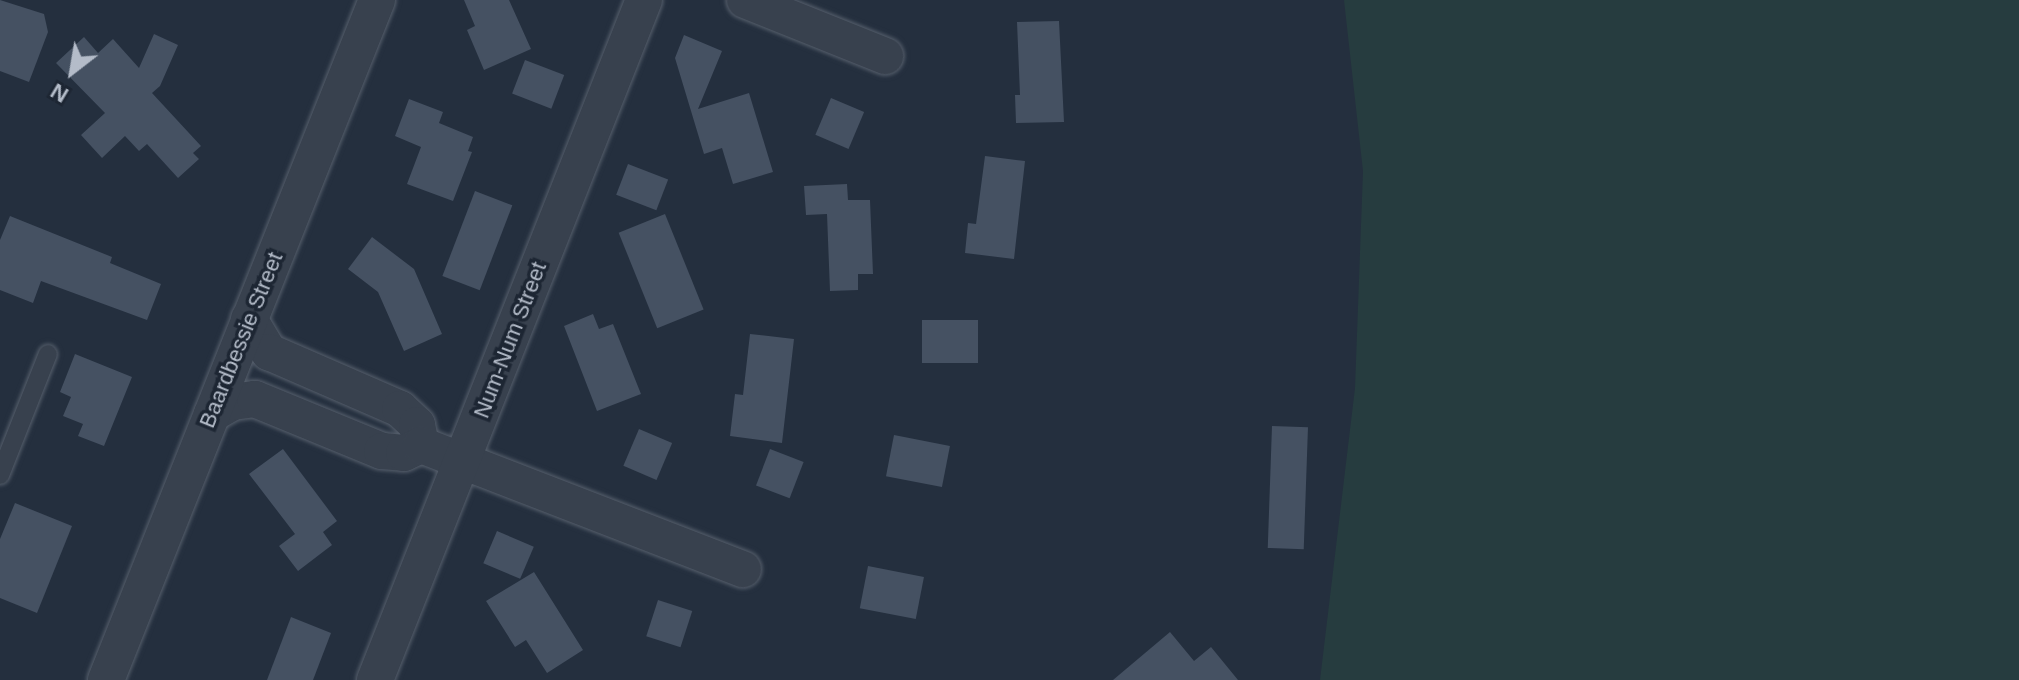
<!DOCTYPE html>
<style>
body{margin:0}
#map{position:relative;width:2019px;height:680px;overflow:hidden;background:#242f3e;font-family:Arial,sans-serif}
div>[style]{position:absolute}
.green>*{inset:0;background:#263c3f}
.building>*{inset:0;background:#455162;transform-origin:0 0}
.roads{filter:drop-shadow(0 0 2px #565f6c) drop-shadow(0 0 2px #565f6c)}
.service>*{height:18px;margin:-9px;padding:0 9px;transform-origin:9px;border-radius:9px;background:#38414e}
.minor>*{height:36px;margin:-18px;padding:0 18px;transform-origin:18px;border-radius:18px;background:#38414e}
span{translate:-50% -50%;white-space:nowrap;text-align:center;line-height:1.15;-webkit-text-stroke:7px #1d2633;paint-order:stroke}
.street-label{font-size:22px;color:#b4bcc9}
.north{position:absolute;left:32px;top:32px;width:80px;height:80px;-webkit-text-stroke:6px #1d2633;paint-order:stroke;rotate:211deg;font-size:22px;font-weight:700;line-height:32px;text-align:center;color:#b4bcc9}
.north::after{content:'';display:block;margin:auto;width:28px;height:36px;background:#b4bcc9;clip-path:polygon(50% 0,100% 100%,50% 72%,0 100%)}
</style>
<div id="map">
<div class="green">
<i style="clip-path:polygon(1344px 0,2019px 0,2019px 680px,1320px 680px,1355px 388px,1363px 171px)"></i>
</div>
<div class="building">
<i style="clip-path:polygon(0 0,44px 14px,48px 32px,29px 82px,0 71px)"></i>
<i style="clip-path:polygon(464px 0,509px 0,531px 49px,484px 70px,467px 30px,475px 26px)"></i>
<i style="clip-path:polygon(1059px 21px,1064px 122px,1016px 123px,1015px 95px,1020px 95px,1017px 22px)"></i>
<i style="clip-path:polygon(154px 34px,178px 45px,160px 86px,152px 93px,201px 146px,193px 153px,199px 159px,178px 178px,147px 144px,139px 151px,125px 136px,102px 158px,81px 135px,105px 113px,56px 63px,84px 37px,98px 53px,113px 39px,139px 68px)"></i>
<i style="clip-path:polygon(684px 35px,722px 51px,698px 109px,749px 93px,773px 172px,733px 184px,722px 148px,704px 154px,675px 58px)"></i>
<i style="left:525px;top:60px;width:42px;height:36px;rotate:21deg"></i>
<i style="left:831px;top:98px;width:36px;height:40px;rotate:23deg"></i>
<i style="clip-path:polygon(409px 99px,443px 112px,439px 123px,473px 137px,468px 151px,472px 152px,453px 201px,407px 184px,421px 147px,395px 136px)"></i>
<i style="clip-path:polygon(985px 156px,1025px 161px,1014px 259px,965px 253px,968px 223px,976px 224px)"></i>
<i style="left:628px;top:164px;width:43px;height:33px;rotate:21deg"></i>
<i style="clip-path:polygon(847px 184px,848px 200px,870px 200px,873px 274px,858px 274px,858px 290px,830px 291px,827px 214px,806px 215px,804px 186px)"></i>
<i style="left:475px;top:191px;width:40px;height:91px;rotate:21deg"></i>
<i style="left:665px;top:214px;width:103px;height:50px;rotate:68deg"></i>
<i style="clip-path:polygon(10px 216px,112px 257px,110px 263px,161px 284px,147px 320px,41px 281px,33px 303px,0 290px,0 240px)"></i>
<i style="clip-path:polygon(372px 237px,414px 269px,442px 334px,404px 351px,378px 292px,348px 269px)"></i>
<i style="clip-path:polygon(593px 314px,599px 329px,613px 324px,641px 394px,597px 411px,564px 326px)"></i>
<i style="left:922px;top:320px;width:56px;height:43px"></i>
<i style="clip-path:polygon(750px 334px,794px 339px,782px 443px,730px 436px,735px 394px,743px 395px)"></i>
<i style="clip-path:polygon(75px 354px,132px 377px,104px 446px,78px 436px,83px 424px,63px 416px,71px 397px,60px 392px)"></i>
<i style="left:1272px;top:426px;width:36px;height:122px;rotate:2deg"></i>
<i style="left:639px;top:429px;width:36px;height:40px;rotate:23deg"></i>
<i style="left:894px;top:435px;width:57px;height:42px;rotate:11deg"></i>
<i style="clip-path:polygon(283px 449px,337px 521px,323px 532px,332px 545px,298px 571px,279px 546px,295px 534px,249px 474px)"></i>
<i style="left:770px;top:449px;width:36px;height:39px;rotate:21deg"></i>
<i style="clip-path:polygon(15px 503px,72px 526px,37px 613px,0 598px,0 539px)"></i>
<i style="left:497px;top:531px;width:40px;height:35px;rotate:23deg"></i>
<i style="left:868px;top:566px;width:57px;height:43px;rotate:11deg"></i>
<i style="clip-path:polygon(534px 572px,583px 650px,547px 673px,526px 640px,515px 647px,486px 601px)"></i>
<i style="left:658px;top:600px;width:36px;height:38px;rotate:18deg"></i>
<i style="clip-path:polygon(291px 617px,331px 633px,313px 680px,267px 680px)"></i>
<i style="clip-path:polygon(1170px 632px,1194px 661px,1211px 647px,1238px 680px,1113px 680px)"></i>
</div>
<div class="roads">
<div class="service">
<i style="left:0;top:475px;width:130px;rotate:-68.4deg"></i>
</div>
<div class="minor">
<i style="left:745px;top:0;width:151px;rotate:21.8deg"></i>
<i style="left:249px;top:319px;width:39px;rotate:59deg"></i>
<i style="left:269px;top:352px;width:143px;rotate:23.5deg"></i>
<i style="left:400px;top:409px;width:23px;rotate:43deg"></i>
<i style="left:417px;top:425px;width:20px;rotate:79deg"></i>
<i style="left:212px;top:414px;width:24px;rotate:-30deg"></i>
<i style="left:233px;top:402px;width:22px;rotate:-8deg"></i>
<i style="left:255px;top:399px;width:137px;rotate:22.3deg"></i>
<i style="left:382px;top:451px;width:22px;rotate:5deg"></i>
<i style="left:404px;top:453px;width:19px;rotate:-25deg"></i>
<i style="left:421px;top:445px;width:345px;rotate:21.1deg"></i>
<i style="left:106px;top:680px;width:732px;rotate:-68.27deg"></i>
<i style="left:375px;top:680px;width:731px;rotate:-68.42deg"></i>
</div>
</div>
<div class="street-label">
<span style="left:241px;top:340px;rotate:-68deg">Baardbessie Street</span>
<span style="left:510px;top:340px;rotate:-69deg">Num-Num Street</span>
</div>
<div class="north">N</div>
</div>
